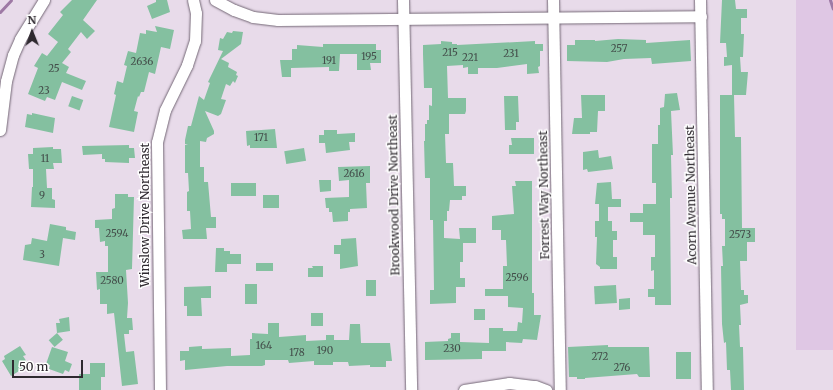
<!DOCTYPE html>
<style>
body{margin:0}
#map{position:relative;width:833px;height:390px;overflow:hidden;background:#e8dbea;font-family:Merriweather,serif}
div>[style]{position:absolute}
.green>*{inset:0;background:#dfc7e4;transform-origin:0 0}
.stream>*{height:3px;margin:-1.5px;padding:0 1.5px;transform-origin:1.5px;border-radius:1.5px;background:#9e79a5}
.building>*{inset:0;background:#84c0a0;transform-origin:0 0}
.roads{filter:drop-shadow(0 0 1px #746876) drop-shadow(0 0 1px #746876)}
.minor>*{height:11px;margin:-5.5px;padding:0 5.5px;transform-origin:5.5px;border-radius:5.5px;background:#fff}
span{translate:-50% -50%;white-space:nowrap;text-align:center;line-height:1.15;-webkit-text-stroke:3px #fff;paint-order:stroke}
.number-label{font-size:10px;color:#444f4b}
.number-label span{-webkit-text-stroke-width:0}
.street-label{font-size:12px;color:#2e292f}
.north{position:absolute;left:12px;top:12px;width:40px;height:40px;-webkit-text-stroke:3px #fff;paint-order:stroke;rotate:359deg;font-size:11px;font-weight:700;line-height:16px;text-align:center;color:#2e292f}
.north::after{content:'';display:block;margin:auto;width:14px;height:18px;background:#2e292f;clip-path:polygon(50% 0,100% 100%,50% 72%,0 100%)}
.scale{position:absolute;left:12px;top:360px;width:71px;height:18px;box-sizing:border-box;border:2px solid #2e292f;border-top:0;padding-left:5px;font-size:12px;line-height:14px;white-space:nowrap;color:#2e292f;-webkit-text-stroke:3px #fff;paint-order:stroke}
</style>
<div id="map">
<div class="green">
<i style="left:796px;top:0;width:37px;height:350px"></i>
</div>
<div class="stream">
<i style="left:830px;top:0;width:9px;rotate:72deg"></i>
<i style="left:0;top:12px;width:16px;rotate:-47deg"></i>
</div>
<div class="building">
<i style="clip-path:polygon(72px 0,97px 0,83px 20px,95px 31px,87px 39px,81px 32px,68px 49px,71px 52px,62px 63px,69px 67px,66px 73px,86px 81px,82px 90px,62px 82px,55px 100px,47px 97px,45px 101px,28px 94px,38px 68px,34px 66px,42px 53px,47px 56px,58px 42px,48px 34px,63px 15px,60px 12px)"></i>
<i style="clip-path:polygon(156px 0,167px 0,170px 12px,152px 19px,147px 6px,156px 2px)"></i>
<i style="clip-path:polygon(722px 0,735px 0,736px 9px,747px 9px,747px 18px,741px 18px,741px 34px,744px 34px,743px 57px,740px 57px,741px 72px,748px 72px,746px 95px,734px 95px,735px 137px,741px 137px,742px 228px,755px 228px,755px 242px,747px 242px,747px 261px,740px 261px,741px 290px,744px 290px,744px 295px,748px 295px,748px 303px,740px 305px,741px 325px,739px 325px,740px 347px,743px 347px,744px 390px,731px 390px,730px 370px,727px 370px,726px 342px,724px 343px,722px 324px,721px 266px,723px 266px,722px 246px,725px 246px,725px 219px,722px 219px,722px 214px,720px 214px,720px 95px,732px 95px,732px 65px,724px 66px,724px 57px,727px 57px,726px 43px,720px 43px)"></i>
<i style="clip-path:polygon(155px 26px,174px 30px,170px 49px,161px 47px,155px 74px,149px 72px,144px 92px,141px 92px,139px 97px,138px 96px,134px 111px,138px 112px,134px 132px,109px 127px,116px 95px,114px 94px,117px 81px,123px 83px,127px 66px,124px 65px,128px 51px,136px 53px,140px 33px,146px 34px,146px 30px,157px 32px)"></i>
<i style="clip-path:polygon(233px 31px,243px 32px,241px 44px,221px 59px,229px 63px,228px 67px,237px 72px,236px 75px,238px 76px,235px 83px,233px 81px,230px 86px,226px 84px,221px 99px,226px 100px,221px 114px,218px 116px,205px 111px,214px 131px,214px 134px,207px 138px,206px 142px,200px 141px,200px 167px,204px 167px,204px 182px,208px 182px,211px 217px,216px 217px,216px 228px,206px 228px,207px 239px,183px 239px,182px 230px,191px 229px,190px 211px,187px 211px,187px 192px,189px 191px,188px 173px,185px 173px,185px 145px,188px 144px,185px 144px,185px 140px,188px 126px,191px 126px,199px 96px,204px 100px,210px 83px,208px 82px,223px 51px,218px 50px,220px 38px,223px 39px,227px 32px,232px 33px)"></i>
<i style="clip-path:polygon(618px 39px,646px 40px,646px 43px,690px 40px,691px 61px,652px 64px,651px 58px,624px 59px,607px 62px,567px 61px,567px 45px,575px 45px,575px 40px,595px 40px,595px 41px)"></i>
<i style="clip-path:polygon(441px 41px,452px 42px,452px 44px,457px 44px,457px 45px,535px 41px,535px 44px,543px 44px,543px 51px,540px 51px,540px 66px,538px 67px,539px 73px,527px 74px,527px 64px,497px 68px,478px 68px,478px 74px,468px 74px,468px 67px,463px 68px,463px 65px,447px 66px,448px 98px,466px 98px,466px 111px,465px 114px,449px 114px,449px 134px,445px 134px,446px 163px,453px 163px,454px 186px,466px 186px,466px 196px,462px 196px,462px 200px,450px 200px,449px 211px,447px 211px,447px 221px,444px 221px,444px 238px,460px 239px,459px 228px,476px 228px,476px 243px,463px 243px,463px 262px,460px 262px,460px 278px,465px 278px,465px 287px,456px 287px,456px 303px,430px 304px,430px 290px,434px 290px,433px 220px,430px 220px,430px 178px,425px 178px,424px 141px,425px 141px,425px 124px,427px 124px,427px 120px,429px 120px,429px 105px,432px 106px,432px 88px,424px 88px,423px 54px,423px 45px,441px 44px)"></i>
<i style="clip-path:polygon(323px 44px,376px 44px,376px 50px,381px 50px,381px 63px,370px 63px,371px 70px,357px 70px,357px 54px,340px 54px,339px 71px,329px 71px,329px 67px,291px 68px,291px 77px,282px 77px,280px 60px,292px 60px,292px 49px,297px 49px,297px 45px,323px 47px)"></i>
<i style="clip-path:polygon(677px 93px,680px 110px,671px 111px,673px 155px,671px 155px,672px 198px,670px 198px,671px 305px,655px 305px,655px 297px,648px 297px,648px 289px,654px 289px,654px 270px,651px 271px,651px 257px,655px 257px,655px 235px,643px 235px,643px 222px,630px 222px,630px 213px,643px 213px,643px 204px,656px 204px,656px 183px,652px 183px,652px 144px,658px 144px,658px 125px,660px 125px,660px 108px,664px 107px,665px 94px)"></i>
<i style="clip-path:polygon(581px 95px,605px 95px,605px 111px,598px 111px,597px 132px,590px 132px,590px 134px,572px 134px,574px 118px,582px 118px)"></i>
<i style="left:72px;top:96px;width:12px;height:11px;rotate:20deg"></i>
<i style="clip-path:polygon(504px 96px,518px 96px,519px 122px,516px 122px,516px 130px,505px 130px)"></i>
<i style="clip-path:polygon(32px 113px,55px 118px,53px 133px,25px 127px,27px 114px,32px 115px)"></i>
<i style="clip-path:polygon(275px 129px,277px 148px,250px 148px,250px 145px,247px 146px,246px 131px)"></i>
<i style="clip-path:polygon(324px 130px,337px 130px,337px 134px,355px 133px,355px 142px,349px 142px,350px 150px,326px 153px,325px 143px,319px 143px,319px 135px,324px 135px)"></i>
<i style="clip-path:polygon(511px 138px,534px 138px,534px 154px,509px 154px,509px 145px,512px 145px)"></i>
<i style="clip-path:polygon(129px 145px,129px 148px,134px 148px,135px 158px,129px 158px,129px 163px,105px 162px,105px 159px,102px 159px,102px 154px,83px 155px,82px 146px)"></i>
<i style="clip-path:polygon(53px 147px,53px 149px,61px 149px,62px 163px,53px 163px,54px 169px,46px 169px,47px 188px,52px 188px,52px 199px,55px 200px,55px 208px,31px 207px,32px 187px,33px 187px,33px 169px,29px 169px,28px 154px,33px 154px,33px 148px)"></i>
<i style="left:304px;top:148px;width:13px;height:20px;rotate:81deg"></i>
<i style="clip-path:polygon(598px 150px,599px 158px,611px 156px,613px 169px,588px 172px,587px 169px,583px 170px,583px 152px)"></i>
<i style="clip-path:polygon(370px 166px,370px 183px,366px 183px,367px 208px,350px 209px,350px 212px,348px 212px,348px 221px,333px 222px,332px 212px,329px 212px,329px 208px,326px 208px,325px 198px,349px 197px,349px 180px,339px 181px,338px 167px)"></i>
<i style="clip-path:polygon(319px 180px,331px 180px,331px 191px,320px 192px)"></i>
<i style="clip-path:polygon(515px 181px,532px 181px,532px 293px,534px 293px,534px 315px,541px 315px,537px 340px,523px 339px,522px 343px,506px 342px,506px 351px,482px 351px,482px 359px,425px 360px,425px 342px,448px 341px,448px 339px,451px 338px,451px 333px,460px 333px,460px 342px,489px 343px,489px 328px,503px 328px,503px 331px,517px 331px,518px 322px,522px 323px,523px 308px,508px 307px,508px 296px,485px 296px,485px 289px,503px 289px,503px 266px,507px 266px,506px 240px,501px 240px,501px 230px,492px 230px,492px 216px,514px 214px,512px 186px,516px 186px)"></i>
<i style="clip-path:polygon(611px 182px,612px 199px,621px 199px,621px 207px,608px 207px,608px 221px,612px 221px,612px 231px,617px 231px,617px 240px,613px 240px,613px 257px,617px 257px,617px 269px,600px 269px,600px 267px,596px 264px,597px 237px,595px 237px,595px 221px,599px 221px,599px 204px,595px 204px,597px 183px)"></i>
<i style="left:231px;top:183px;width:25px;height:13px"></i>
<i style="clip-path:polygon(115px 194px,128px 194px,128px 197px,134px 197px,132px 269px,126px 270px,128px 303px,127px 318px,132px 318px,133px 330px,129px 330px,129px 334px,124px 334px,126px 352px,134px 351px,138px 384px,122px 386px,114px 313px,107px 314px,107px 304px,100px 304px,100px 289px,97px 290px,96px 272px,108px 272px,108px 246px,105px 246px,105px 241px,100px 242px,99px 228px,95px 228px,95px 220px,112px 219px,112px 209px,115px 208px)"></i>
<i style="left:263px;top:195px;width:16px;height:13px"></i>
<i style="clip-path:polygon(50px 224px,66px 227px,66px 230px,76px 232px,75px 240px,63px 238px,59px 266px,23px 260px,25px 245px,31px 244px,32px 238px,47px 241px)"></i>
<i style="clip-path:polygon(356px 238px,358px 266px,340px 269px,340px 254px,334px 254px,334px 245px,341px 245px,341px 239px)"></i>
<i style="clip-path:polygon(216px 248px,224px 248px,224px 251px,230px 251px,230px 254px,241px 254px,241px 264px,227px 264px,227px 272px,215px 272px)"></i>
<i style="left:273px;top:263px;width:8px;height:17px;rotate:90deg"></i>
<i style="clip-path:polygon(312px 266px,323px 266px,323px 277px,308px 277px,308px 268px,313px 268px)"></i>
<i style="left:366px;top:280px;width:10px;height:16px"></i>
<i style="left:245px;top:284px;width:12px;height:20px"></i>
<i style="left:616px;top:285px;width:18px;height:22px;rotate:87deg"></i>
<i style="clip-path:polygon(211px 286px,211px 298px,201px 298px,202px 316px,187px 316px,187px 306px,184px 306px,184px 287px)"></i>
<i style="clip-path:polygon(630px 298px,630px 309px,619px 310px,619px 299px)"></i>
<i style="left:474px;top:309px;width:11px;height:11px"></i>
<i style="left:311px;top:313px;width:12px;height:13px"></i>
<i style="clip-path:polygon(69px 317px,70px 331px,57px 333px,56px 323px,60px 323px,59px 319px)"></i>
<i style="clip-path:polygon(268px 323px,279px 323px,279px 337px,306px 335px,306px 341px,326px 340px,326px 335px,334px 335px,334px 340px,349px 340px,350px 324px,360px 324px,361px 343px,390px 343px,392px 361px,386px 361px,386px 367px,370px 367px,370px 365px,349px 366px,348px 362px,333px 362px,333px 365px,314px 365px,314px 361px,289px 363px,288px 360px,265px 360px,265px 365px,262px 366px,227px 366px,185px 370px,185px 360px,180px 361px,180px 351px,189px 351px,189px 347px,202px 346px,202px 349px,231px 348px,231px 356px,250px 355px,250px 339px,252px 339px,252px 333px,268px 334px)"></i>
<i style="left:57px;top:333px;width:9px;height:11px;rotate:49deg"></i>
<i style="clip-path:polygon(608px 345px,608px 347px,649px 347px,650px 377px,639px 377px,637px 374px,585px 378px,585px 379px,577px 379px,577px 377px,569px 377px,568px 347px)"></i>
<i style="clip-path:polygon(20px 346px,26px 355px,23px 356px,29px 365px,11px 376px,2px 361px,5px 359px,4px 356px)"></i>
<i style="clip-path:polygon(52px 347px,68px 352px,65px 361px,72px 364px,69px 372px,65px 370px,63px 374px,49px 369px,50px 365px,46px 364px)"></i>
<i style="left:676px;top:352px;width:15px;height:27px"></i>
<i style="clip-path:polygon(90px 363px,105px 363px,105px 377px,101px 377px,101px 390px,79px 390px,79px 374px,90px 374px)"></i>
</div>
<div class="roads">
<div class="minor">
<i style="left:215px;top:0;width:21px;rotate:28deg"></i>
<i style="left:234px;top:10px;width:20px;rotate:20deg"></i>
<i style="left:253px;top:17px;width:25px;rotate:7deg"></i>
<i style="left:278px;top:20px;width:423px;rotate:-0.5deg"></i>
<i style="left:403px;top:0;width:390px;rotate:88.8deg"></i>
<i style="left:553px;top:0;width:390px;rotate:89deg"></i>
<i style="left:700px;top:0;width:390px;rotate:89deg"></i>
<i style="left:0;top:130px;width:49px;rotate:-83deg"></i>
<i style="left:6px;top:81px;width:27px;rotate:-75deg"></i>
<i style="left:13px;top:55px;width:17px;rotate:-66deg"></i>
<i style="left:20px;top:39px;width:46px;rotate:-58.4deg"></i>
<i style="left:160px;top:390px;width:248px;rotate:-90.7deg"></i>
<i style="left:157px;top:142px;width:33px;rotate:-76deg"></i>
<i style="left:165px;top:110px;width:50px;rotate:-63.9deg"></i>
<i style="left:187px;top:65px;width:25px;rotate:-72deg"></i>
<i style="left:195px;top:41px;width:28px;rotate:-88deg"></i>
<i style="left:196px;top:13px;width:13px;rotate:-103deg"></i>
<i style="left:464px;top:390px;width:46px;rotate:-8.8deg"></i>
<i style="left:509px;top:383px;width:26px;rotate:7deg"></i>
<i style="left:535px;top:386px;width:12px;rotate:20deg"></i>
</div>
</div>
<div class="number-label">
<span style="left:619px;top:49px">257</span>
<span style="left:450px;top:53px">215</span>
<span style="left:511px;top:54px">231</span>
<span style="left:369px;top:57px">195</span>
<span style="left:470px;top:58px">221</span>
<span style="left:329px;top:61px">191</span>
<span style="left:142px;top:62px">2636</span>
<span style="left:54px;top:69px">25</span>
<span style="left:44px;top:91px">23</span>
<span style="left:261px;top:138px">171</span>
<span style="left:45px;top:159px">11</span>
<span style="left:354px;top:174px">2616</span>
<span style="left:42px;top:196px">9</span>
<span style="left:117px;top:234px">2594</span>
<span style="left:740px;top:235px">2573</span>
<span style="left:42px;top:255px">3</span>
<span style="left:517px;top:278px">2596</span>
<span style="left:112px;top:281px">2580</span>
<span style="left:264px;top:346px">164</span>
<span style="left:452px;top:349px">230</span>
<span style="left:325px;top:351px">190</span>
<span style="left:297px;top:353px">178</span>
<span style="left:600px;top:357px">272</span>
<span style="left:622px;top:368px">276</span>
</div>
<div class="street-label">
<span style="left:394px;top:195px;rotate:-91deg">Brookwood Drive Northeast</span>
<span style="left:544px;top:195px;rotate:-91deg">Forrest Way Northeast</span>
<span style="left:691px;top:195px;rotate:-91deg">Acorn Avenue Northeast</span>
<span style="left:145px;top:215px;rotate:-90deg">Winslow Drive Northeast</span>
</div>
<div class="north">N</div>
<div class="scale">50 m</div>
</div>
